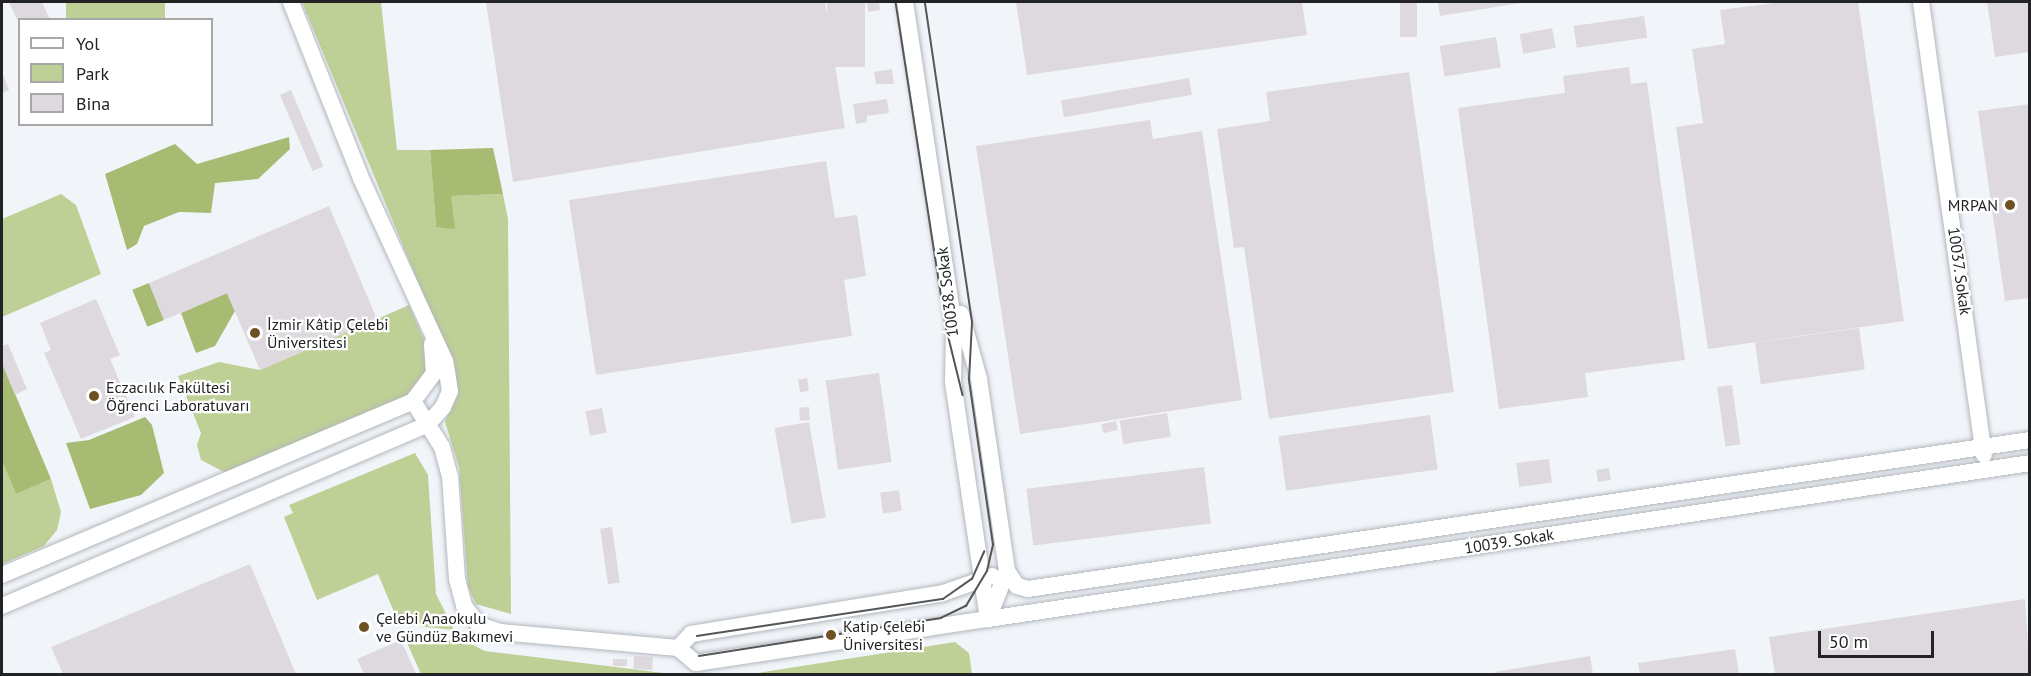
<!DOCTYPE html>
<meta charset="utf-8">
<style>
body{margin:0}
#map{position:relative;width:2031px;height:676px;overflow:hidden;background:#f1f5fa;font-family:"PT Sans",sans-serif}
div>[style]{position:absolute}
.green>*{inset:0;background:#bfd096;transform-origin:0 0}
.forest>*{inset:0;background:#a7bb73;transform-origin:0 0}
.building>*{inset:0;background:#ded9de;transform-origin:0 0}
.roads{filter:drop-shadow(0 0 2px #b2b7bb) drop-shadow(0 0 2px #b2b7bb)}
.minor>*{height:16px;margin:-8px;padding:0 8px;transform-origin:8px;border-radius:8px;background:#fff}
.tram>*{height:1.5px;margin:-0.75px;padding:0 0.75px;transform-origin:0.75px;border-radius:0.75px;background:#545658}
.dots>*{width:16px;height:16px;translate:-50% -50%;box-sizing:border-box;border:3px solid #fff;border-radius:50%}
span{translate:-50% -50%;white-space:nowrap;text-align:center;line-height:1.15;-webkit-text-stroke:4.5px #fff;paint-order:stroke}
.poi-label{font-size:16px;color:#212324}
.right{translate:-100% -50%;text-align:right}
.left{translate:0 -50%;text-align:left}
.street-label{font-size:16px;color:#212324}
.frame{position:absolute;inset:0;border:3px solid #212324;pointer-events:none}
.legend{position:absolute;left:18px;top:18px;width:195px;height:108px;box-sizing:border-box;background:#fff;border:2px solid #a6a7a7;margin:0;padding:8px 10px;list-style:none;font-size:18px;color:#212324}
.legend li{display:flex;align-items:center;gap:12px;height:30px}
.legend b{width:30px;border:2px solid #a6a7a7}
.scale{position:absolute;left:1818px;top:631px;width:116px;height:27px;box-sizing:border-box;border:3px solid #212324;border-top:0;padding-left:8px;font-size:18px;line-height:21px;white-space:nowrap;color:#212324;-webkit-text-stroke:4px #fff;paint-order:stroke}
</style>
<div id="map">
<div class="green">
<i style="left:66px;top:2px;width:99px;height:17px"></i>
<i style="clip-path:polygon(302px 2px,381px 2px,397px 150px,430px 150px,436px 227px,451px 196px,503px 194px,508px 219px,511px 614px,476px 604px,468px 587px,459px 467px,445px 422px,457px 393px,455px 371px)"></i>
<i style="clip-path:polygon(61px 194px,76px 205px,101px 274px,2px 317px,2px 219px)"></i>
<i style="clip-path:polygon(409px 305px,427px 347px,430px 369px,411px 394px,226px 473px,201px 460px,197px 445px,201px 433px,178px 376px,219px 362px,260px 370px)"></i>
<i style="clip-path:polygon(415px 453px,428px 475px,436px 594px,454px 630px,399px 624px,378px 574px,317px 600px,284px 517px,293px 513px,289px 505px)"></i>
<i style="clip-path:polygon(2px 461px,16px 494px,51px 479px,61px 512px,57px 530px,44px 546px,2px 564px)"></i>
<i style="clip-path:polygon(403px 634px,469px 643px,485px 651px,672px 674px,421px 674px)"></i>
<i style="clip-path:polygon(955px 642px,969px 653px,972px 674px,751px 674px)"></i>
</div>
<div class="forest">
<i style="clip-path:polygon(289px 137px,290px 149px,258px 179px,215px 183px,211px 213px,179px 212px,144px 226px,137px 244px,127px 250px,105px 174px,175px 144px,197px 164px)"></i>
<i style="clip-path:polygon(493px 148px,503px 194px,451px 196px,455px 229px,436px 227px,430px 150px)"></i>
<i style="left:149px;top:283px;width:40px;height:18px;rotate:68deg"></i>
<i style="clip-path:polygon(227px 293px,235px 311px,215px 346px,196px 353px,181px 313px)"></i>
<i style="clip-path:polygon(2px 363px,51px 479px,16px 494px,2px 461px)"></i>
<i style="clip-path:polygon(145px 417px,152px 425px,164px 473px,141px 495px,90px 509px,66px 443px,89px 440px)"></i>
</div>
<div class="building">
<i style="clip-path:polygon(9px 2px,42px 2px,50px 20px,20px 20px,20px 26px)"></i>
<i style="clip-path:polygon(486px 2px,825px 2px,845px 128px,513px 182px)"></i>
<i style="left:827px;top:2px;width:38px;height:65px"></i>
<i style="clip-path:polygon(867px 2px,879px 2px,880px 10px,868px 12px)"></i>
<i style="clip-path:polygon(1016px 2px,1302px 2px,1307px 35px,1027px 75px)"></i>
<i style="left:1400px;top:2px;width:17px;height:35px"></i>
<i style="clip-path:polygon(1438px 2px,1520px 2px,1520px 3px,1440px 16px)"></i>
<i style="clip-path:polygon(1782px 2px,1858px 2px,1904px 321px,1708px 349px,1676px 127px,1703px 123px,1692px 49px,1725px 44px,1720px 10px)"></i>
<i style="clip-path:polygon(1987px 2px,2030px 2px,2030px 52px,1995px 57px)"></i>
<i style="left:1644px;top:16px;width:22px;height:71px;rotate:82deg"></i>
<i style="left:1552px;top:28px;width:20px;height:33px;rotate:79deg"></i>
<i style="left:1496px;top:37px;width:31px;height:57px;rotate:81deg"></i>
<i style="clip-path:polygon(1629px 67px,1631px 84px,1647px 82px,1685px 360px,1585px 373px,1588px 397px,1499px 409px,1458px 108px,1565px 93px,1563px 76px)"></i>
<i style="clip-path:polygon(892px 69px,894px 84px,876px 84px,874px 72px)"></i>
<i style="clip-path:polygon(2px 72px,9px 90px,2px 93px)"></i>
<i style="clip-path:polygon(1409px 72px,1454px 392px,1269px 419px,1244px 247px,1234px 248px,1217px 129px,1270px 121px,1266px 92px)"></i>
<i style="left:1189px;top:78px;width:17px;height:130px;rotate:80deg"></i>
<i style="left:291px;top:90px;width:83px;height:12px;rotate:67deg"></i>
<i style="clip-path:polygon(887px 99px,889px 113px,867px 116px,867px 122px,856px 124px,853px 104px)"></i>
<i style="clip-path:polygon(2030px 104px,2030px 298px,2005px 301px,1978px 111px)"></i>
<i style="clip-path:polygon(1150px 120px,1153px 139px,1202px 131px,1242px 400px,1020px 434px,976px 146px)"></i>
<i style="clip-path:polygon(826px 161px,835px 218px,857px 215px,866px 276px,844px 280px,852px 336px,596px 375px,569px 200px)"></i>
<i style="clip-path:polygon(329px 206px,377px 319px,260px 370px,227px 293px,164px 320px,149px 283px)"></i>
<i style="clip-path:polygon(96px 299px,120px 355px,110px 359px,135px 417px,81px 439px,44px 353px,51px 350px,40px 323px)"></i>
<i style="left:1859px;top:328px;width:42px;height:105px;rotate:82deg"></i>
<i style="clip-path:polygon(8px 344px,27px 389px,15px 395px,2px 363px,2px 346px)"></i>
<i style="left:879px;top:373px;width:90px;height:54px;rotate:82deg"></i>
<i style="left:807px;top:378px;width:13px;height:9px;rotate:81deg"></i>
<i style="left:1732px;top:385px;width:60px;height:15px;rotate:82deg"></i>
<i style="left:809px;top:407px;width:13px;height:10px;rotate:86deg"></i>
<i style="left:602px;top:408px;width:25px;height:17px;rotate:79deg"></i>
<i style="left:1167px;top:413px;width:24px;height:48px;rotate:81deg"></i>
<i style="left:1430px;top:415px;width:55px;height:153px;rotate:82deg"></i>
<i style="left:1116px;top:421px;width:9px;height:15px;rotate:77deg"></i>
<i style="left:809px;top:422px;width:97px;height:35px;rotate:80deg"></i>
<i style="left:1549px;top:459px;width:24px;height:33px;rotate:83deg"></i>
<i style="left:1204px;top:467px;width:57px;height:179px;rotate:83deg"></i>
<i style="left:1609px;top:468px;width:12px;height:13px;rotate:81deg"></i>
<i style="left:899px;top:490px;width:21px;height:19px;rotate:82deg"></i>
<i style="left:612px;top:527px;width:56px;height:12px;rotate:82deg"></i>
<i style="clip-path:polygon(250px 564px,296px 674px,63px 674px,51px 647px)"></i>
<i style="clip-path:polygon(2025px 599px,2030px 674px,1775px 674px,1769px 637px)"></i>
<i style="clip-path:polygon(401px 640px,416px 674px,364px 674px,357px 659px)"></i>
<i style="clip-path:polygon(1735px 649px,1739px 674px,1640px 674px,1638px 663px)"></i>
<i style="left:634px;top:656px;width:19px;height:13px;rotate:3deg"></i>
<i style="clip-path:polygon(1590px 656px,1593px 674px,1495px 674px,1495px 672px)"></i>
<i style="left:613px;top:659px;width:14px;height:7px"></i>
</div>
<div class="roads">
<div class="minor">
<i style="left:905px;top:2px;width:328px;rotate:81.4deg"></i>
<i style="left:954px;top:326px;width:56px;rotate:91deg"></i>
<i style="left:953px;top:382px;width:240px;rotate:81.6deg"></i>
<i style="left:988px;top:619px;width:1054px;rotate:-8.51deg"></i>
<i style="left:1921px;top:2px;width:457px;rotate:82.1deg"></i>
<i style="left:961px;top:314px;width:67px;rotate:74.5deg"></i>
<i style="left:979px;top:379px;width:194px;rotate:81.7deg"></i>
<i style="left:1007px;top:571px;width:18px;rotate:56deg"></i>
<i style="left:1017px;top:586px;width:11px;rotate:15deg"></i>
<i style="left:1028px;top:589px;width:1013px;rotate:-8.46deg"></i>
<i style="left:413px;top:401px;width:54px;rotate:57.8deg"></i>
<i style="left:442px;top:447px;width:30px;rotate:75deg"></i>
<i style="left:450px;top:476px;width:103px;rotate:86.1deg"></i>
<i style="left:457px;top:579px;width:28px;rotate:75deg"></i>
<i style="left:464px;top:606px;width:24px;rotate:52deg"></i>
<i style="left:479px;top:625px;width:22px;rotate:18deg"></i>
<i style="left:500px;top:632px;width:179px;rotate:5.1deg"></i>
<i style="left:678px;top:648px;width:23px;rotate:40deg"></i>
<i style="left:696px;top:663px;width:295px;rotate:-8.6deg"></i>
<i style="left:988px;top:619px;width:52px;rotate:-68.4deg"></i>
<i style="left:2px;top:575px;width:446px;rotate:-22.9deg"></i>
<i style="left:413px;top:401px;width:35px;rotate:-53deg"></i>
<i style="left:434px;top:373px;width:29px;rotate:-94deg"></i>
<i style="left:2px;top:606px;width:462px;rotate:-23.1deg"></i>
<i style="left:427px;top:425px;width:24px;rotate:-48deg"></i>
<i style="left:443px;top:407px;width:17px;rotate:-66deg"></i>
<i style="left:450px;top:391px;width:30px;rotate:-99deg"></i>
<i style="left:445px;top:361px;width:201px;rotate:-114.7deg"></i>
<i style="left:361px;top:178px;width:189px;rotate:-111.7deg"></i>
<i style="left:678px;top:648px;width:19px;rotate:-47deg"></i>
<i style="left:691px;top:634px;width:255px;rotate:-9.2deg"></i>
<i style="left:943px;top:593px;width:52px;rotate:-19.1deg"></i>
</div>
</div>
<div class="tram">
<i style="left:896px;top:2px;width:328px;rotate:81.2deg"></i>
<i style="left:946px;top:326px;width:71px;rotate:76.2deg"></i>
<i style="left:697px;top:636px;width:249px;rotate:-8.6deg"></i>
<i style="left:943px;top:599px;width:35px;rotate:-35deg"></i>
<i style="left:972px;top:579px;width:30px;rotate:-66deg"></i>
<i style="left:699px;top:656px;width:245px;rotate:-8.9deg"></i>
<i style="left:941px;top:618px;width:28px;rotate:-26deg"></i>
<i style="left:966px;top:606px;width:41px;rotate:-59deg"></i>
<i style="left:987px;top:571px;width:27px;rotate:-77deg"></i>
<i style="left:993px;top:545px;width:167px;rotate:-98.3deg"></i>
<i style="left:969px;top:380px;width:58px;rotate:-87deg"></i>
<i style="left:972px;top:322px;width:323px;rotate:-98.4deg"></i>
</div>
<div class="dots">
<i style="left:2010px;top:205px;background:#6e5024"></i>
<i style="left:255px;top:333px;background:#6e5024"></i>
<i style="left:94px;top:396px;background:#6e5024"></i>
<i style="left:364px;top:627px;background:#6e5024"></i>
<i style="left:831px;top:635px;background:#6e5024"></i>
</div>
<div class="poi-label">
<span class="right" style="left:1998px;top:205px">MRPAN</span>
<span class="left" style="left:267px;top:333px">İzmir Kâtip Çelebi<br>Üniversitesi</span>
<span class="left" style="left:106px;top:396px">Eczacılık Fakültesi<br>Öğrenci Laboratuvarı</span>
<span class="left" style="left:376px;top:627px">Çelebi Anaokulu<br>ve Gündüz Bakımevi</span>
<span class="left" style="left:843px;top:635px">Katip Çelebi<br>Üniversitesi</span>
</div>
<div class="street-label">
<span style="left:1960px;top:271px;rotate:82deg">10037. Sokak</span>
<span style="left:947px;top:292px;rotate:-97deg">10038. Sokak</span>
<span style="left:1509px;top:541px;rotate:-9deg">10039. Sokak</span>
</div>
<div class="frame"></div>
<ul class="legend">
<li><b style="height:8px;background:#fff"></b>Yol</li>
<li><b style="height:16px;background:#bfd096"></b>Park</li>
<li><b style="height:16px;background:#ded9de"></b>Bina</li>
</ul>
<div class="scale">50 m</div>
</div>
